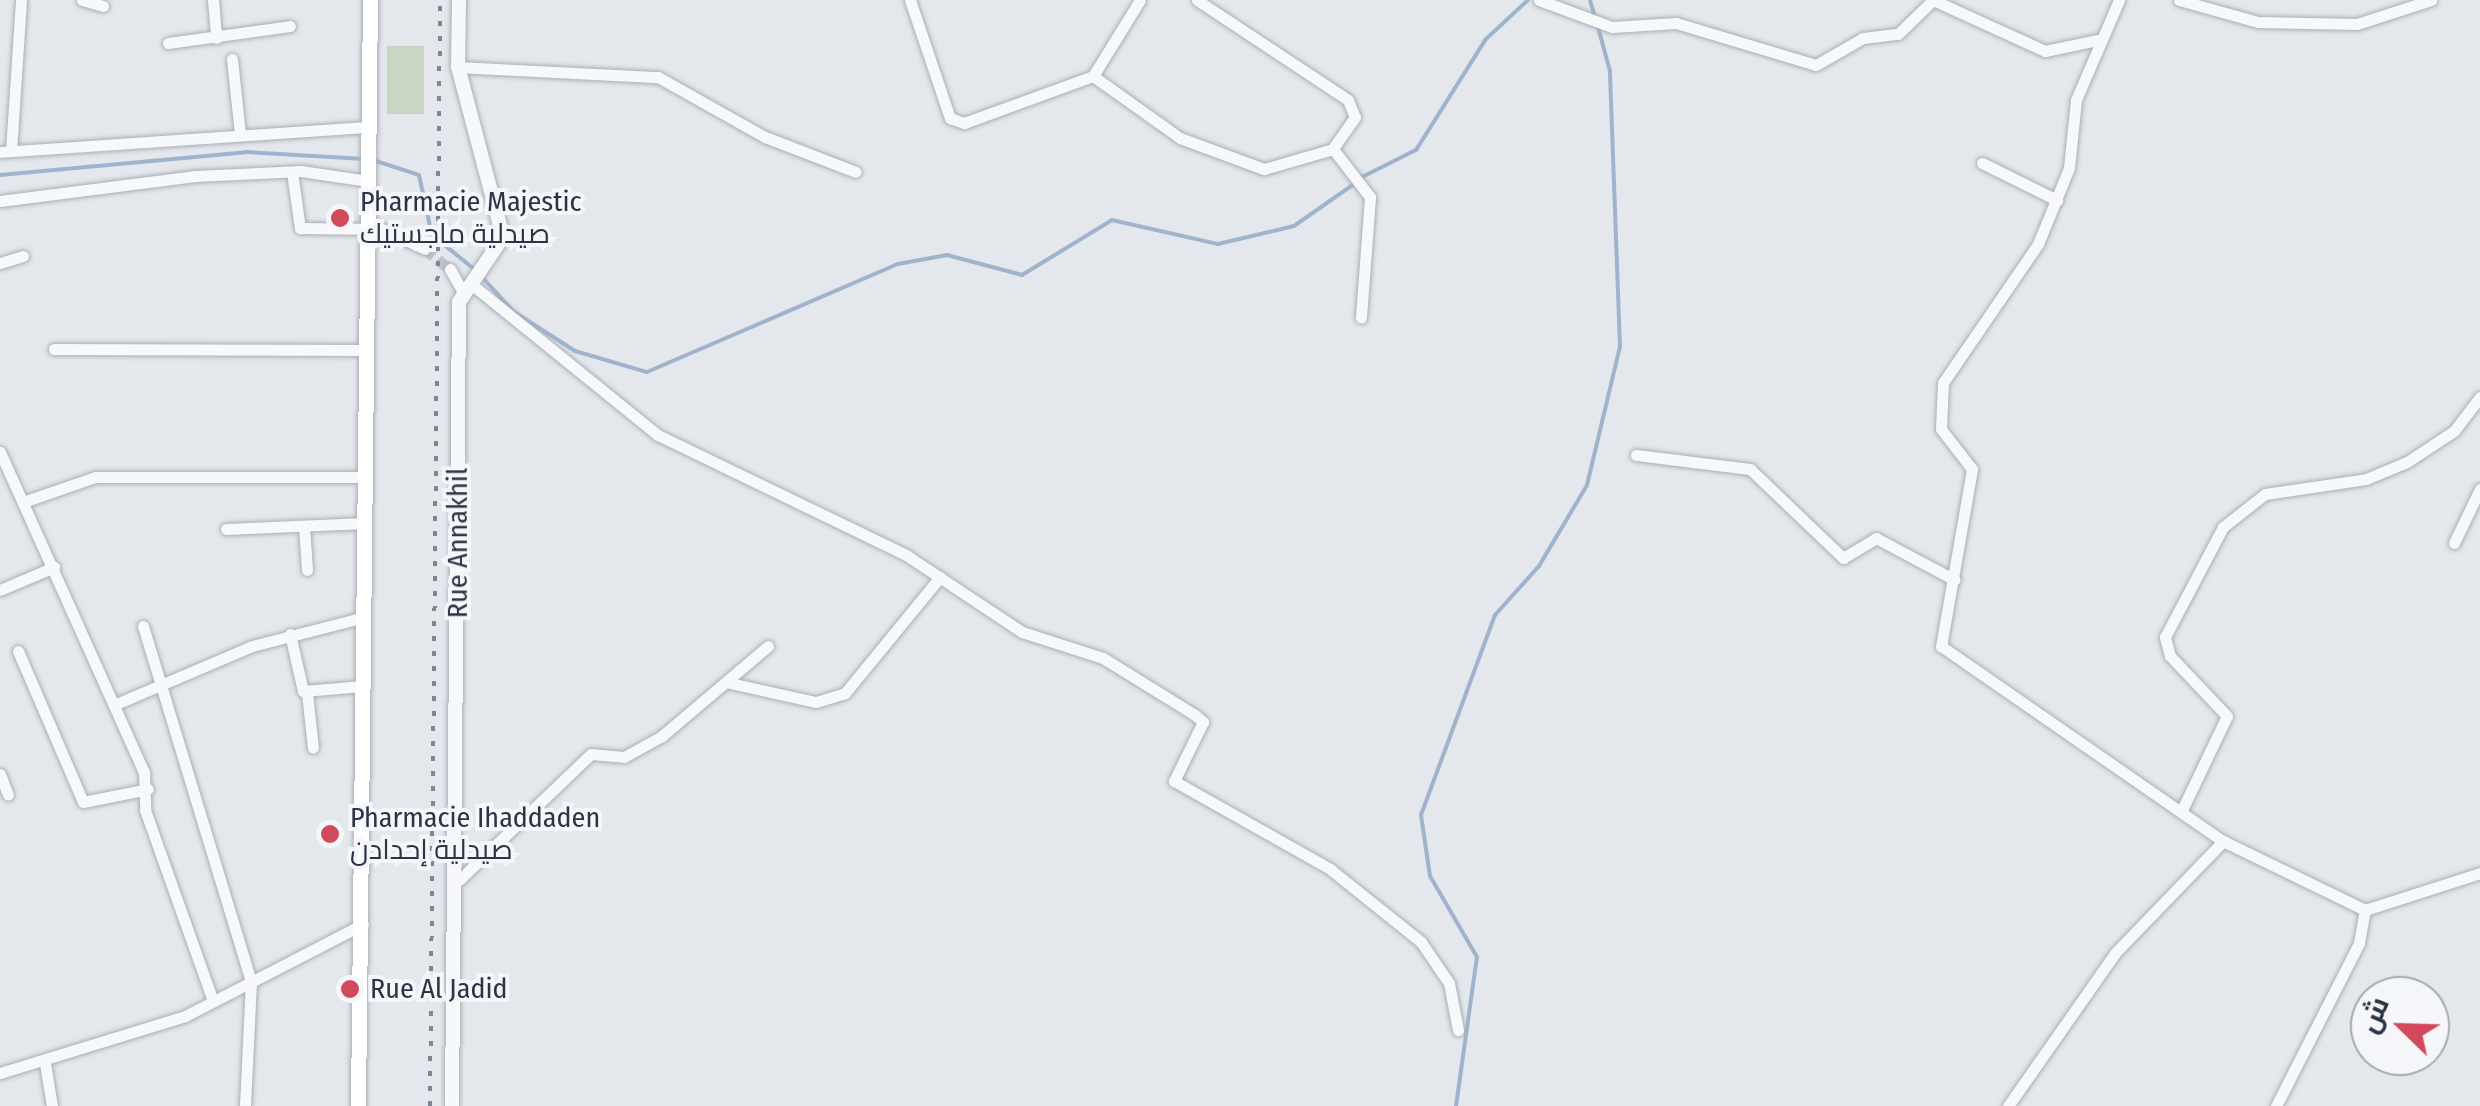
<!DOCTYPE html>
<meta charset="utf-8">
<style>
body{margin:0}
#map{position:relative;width:2480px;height:1106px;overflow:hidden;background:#e4e7ec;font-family:"Fira Sans Condensed",Cairo,sans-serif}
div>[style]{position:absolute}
.green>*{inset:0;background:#c9d6c5;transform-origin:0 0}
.stream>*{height:4px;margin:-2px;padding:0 2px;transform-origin:2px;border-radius:2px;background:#9fb4cc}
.minor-tunnel>*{height:11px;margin-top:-5.5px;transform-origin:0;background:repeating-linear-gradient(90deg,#bfc3cb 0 11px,transparent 0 16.5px)}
.roads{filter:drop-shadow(0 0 2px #a9aeb7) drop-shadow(0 0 2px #a9aeb7)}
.minor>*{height:11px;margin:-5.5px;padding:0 5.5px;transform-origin:5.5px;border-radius:5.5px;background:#f7f8fa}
.tertiary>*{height:14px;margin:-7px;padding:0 7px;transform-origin:7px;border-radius:7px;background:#f7f8fa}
.secondary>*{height:15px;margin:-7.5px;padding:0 7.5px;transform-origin:7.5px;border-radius:7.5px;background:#fff}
.rail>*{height:4px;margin-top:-2px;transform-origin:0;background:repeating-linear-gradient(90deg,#7d8696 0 5px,transparent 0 15px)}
.dots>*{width:28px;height:28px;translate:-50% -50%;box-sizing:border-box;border:5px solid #f4f6f9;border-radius:50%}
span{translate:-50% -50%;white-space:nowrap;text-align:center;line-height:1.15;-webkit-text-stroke:8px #f4f6f9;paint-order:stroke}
.poi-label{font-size:28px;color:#2b3445}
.left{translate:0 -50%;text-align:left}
.street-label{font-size:28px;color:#2b3445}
.north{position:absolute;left:2350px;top:976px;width:100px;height:100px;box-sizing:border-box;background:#f4f6f9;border:2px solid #a4a8b1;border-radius:50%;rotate:293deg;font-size:28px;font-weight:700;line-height:40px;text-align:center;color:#2b3445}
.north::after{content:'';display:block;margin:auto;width:35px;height:45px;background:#d1495b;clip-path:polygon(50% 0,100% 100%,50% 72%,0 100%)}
</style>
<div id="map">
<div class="green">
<i style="left:387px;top:46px;width:37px;height:68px"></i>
</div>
<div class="stream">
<i style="left:1590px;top:0;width:19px;rotate:74deg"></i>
<i style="left:373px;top:160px;width:48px;rotate:18.1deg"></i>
<i style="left:419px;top:175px;width:61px;rotate:77.8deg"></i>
<i style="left:432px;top:235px;width:54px;rotate:39deg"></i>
<i style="left:0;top:175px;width:247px;rotate:-5.3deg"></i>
<i style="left:246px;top:152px;width:118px;rotate:3.4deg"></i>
<i style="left:1360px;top:178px;width:63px;rotate:-26.6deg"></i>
<i style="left:1416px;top:150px;width:131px;rotate:-57.8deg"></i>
<i style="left:1486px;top:39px;width:57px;rotate:-42.9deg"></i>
<i style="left:481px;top:276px;width:49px;rotate:47.5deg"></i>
<i style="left:514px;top:312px;width:72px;rotate:32.6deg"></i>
<i style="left:575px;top:351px;width:75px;rotate:16.3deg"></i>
<i style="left:647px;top:372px;width:273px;rotate:-23.3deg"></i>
<i style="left:898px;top:264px;width:50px;rotate:-10.4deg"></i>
<i style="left:947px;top:255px;width:78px;rotate:14.9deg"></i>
<i style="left:1022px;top:275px;width:105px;rotate:-31.4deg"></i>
<i style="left:1112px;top:220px;width:109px;rotate:12.8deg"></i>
<i style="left:1218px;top:244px;width:78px;rotate:-13.3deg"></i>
<i style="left:1294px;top:226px;width:73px;rotate:-35deg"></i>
<i style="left:1456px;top:1106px;width:150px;rotate:-82deg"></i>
<i style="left:1477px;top:957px;width:94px;rotate:-120.1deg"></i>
<i style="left:1430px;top:876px;width:62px;rotate:-98.4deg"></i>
<i style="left:1421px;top:815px;width:213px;rotate:-69.7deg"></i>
<i style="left:1495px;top:615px;width:66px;rotate:-48.1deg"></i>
<i style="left:1539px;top:566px;width:94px;rotate:-59.3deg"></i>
<i style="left:1587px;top:485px;width:142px;rotate:-76.6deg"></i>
<i style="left:1620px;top:347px;width:276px;rotate:-92.1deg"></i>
<i style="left:1610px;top:71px;width:46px;rotate:-105.3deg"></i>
</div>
<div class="minor-tunnel">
<i style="left:425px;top:249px;width:32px;rotate:39deg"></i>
</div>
<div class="roads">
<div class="minor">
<i style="left:82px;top:0;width:22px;rotate:16deg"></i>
<i style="left:213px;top:0;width:38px;rotate:85deg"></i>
<i style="left:910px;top:0;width:125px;rotate:71.3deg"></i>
<i style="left:950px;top:118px;width:15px;rotate:20deg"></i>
<i style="left:964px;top:123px;width:137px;rotate:-20deg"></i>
<i style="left:1093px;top:76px;width:89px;rotate:-58.3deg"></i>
<i style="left:1197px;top:0;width:181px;rotate:33.5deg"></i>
<i style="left:1348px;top:100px;width:18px;rotate:68deg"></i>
<i style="left:1355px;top:117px;width:39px;rotate:125deg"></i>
<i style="left:1539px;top:0;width:78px;rotate:20.3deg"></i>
<i style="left:1612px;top:27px;width:64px;rotate:-3.6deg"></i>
<i style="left:1676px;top:23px;width:146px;rotate:16.7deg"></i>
<i style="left:1816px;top:65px;width:54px;rotate:-29.9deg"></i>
<i style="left:1863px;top:38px;width:35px;rotate:-7deg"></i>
<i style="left:1898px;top:34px;width:49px;rotate:-44.2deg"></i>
<i style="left:1933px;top:0;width:123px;rotate:24.5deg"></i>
<i style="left:2045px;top:51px;width:53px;rotate:-11.9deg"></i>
<i style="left:2119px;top:0;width:109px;rotate:113.3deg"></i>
<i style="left:2076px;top:100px;width:68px;rotate:95.9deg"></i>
<i style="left:2069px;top:168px;width:82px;rotate:112.2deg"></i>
<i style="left:2038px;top:244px;width:168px;rotate:124.4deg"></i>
<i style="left:1943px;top:383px;width:46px;rotate:92.5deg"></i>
<i style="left:1941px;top:429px;width:51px;rotate:52.2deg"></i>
<i style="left:1972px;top:469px;width:180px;rotate:99.9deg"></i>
<i style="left:1941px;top:646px;width:343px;rotate:34.7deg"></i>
<i style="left:2223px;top:841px;width:158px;rotate:25.9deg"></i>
<i style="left:2365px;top:910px;width:121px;rotate:-17.8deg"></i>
<i style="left:2179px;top:0;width:82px;rotate:15.6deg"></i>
<i style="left:2258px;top:22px;width:99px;rotate:1.2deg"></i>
<i style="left:2357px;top:24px;width:78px;rotate:-18deg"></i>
<i style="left:168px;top:43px;width:123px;rotate:-7.9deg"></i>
<i style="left:232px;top:59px;width:75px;rotate:83.9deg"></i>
<i style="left:458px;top:67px;width:200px;rotate:2.9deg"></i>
<i style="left:658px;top:77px;width:123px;rotate:29.3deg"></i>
<i style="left:765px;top:137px;width:97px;rotate:21deg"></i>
<i style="left:1093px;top:76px;width:107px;rotate:35.5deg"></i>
<i style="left:1180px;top:138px;width:90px;rotate:20.3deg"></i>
<i style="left:1264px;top:169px;width:72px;rotate:-16.2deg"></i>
<i style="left:1333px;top:149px;width:61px;rotate:52.4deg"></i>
<i style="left:1370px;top:197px;width:121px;rotate:94.3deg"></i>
<i style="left:11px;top:151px;width:151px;rotate:-86.2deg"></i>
<i style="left:0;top:152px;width:369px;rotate:-3.9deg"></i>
<i style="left:1982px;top:163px;width:84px;rotate:26.3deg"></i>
<i style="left:292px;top:172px;width:57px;rotate:81.9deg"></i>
<i style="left:300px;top:228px;width:82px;rotate:0.7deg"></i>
<i style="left:382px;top:229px;width:47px;rotate:24.9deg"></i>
<i style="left:0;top:201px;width:197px;rotate:-7.3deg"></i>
<i style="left:195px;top:176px;width:106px;rotate:-2.7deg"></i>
<i style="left:301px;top:171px;width:68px;rotate:8.5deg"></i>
<i style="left:0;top:263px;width:24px;rotate:-17deg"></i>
<i style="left:450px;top:269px;width:25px;rotate:61deg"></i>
<i style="left:470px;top:283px;width:242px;rotate:39deg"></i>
<i style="left:658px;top:435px;width:276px;rotate:25.8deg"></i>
<i style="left:906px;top:555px;width:139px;rotate:33.6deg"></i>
<i style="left:1022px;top:632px;width:85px;rotate:17.8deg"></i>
<i style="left:1103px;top:658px;width:108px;rotate:31.8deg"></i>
<i style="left:1195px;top:715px;width:11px;rotate:41deg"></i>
<i style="left:1203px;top:722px;width:66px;rotate:116.2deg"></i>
<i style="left:1174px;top:781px;width:179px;rotate:29.4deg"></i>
<i style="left:1330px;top:869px;width:117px;rotate:38.7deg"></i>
<i style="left:1421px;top:942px;width:50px;rotate:55.7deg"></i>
<i style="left:1449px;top:983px;width:48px;rotate:79.2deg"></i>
<i style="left:54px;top:349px;width:313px;rotate:0.2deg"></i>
<i style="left:0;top:452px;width:351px;rotate:65.8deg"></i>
<i style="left:144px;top:772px;width:38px;rotate:88deg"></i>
<i style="left:145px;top:810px;width:203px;rotate:70.4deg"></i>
<i style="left:1636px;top:455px;width:115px;rotate:7deg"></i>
<i style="left:1750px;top:469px;width:129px;rotate:43.7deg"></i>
<i style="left:1843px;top:558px;width:39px;rotate:-31deg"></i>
<i style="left:1876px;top:538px;width:89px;rotate:28deg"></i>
<i style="left:23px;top:502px;width:76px;rotate:-19.1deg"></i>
<i style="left:95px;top:477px;width:270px"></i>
<i style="left:304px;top:526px;width:44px;rotate:86.1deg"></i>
<i style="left:226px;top:529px;width:139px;rotate:-2.5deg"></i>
<i style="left:2454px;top:543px;width:60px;rotate:-64.3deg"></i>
<i style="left:0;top:590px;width:59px;rotate:-23.1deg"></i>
<i style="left:143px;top:626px;width:372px;rotate:73.1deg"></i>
<i style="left:251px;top:982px;width:124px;rotate:92.8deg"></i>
<i style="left:290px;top:634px;width:58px;rotate:77.2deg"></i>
<i style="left:303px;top:691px;width:60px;rotate:-4.8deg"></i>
<i style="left:18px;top:651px;width:164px;rotate:66.7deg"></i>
<i style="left:83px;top:802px;width:66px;rotate:-11.3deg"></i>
<i style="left:730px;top:683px;width:88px;rotate:12.5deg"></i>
<i style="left:816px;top:702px;width:30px;rotate:-17deg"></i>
<i style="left:845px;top:693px;width:150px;rotate:-50.7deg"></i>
<i style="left:307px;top:693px;width:55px;rotate:83.8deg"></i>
<i style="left:116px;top:704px;width:148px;rotate:-23.1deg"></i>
<i style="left:252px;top:646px;width:116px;rotate:-14.5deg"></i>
<i style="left:0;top:774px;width:22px;rotate:69deg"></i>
<i style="left:2181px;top:812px;width:106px;rotate:-64.4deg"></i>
<i style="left:2227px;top:716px;width:83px;rotate:-133.5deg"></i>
<i style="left:2170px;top:656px;width:20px;rotate:-105deg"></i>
<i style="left:2165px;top:637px;width:124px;rotate:-62.2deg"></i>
<i style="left:2223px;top:527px;width:53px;rotate:-38.2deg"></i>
<i style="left:2265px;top:494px;width:102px;rotate:-8.4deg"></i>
<i style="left:2366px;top:479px;width:44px;rotate:-22.5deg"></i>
<i style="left:2407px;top:462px;width:56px;rotate:-33.4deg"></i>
<i style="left:2454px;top:431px;width:43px;rotate:-52.6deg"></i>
<i style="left:459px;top:880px;width:182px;rotate:-43.7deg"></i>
<i style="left:591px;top:754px;width:33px;rotate:5deg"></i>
<i style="left:624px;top:757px;width:43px;rotate:-28.9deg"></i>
<i style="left:662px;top:736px;width:139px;rotate:-40.3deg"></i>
<i style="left:45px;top:1063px;width:44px;rotate:80.8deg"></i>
<i style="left:0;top:1073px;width:194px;rotate:-17.1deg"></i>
<i style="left:185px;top:1016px;width:200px;rotate:-27.3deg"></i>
<i style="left:2008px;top:1106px;width:187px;rotate:-55deg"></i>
<i style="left:2115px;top:953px;width:156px;rotate:-46deg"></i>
<i style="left:2276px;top:1106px;width:183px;rotate:-63deg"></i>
<i style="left:2359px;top:943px;width:34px;rotate:-80deg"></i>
</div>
<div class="tertiary">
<i style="left:452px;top:1106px;width:804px;rotate:-89.5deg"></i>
<i style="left:459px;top:302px;width:78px;rotate:-55.9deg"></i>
<i style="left:503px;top:237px;width:176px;rotate:-104.8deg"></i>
<i style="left:458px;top:67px;width:67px;rotate:-89.1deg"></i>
</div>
<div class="secondary">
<i style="left:358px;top:1106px;width:1106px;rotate:-89.38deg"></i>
</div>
</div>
<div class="rail">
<i style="left:430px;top:1106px;width:1106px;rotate:-89.48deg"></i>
</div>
<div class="dots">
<i style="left:340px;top:218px;background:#d1495b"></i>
<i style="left:330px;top:834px;background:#d1495b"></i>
<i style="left:350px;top:989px;background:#d1495b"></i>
</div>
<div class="poi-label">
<span class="left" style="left:360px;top:218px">Pharmacie Majestic<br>صيدلية ماجستيك</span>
<span class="left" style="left:350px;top:834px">Pharmacie Ihaddaden<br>صيدلية إحدادن</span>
<span class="left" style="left:370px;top:989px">Rue Al Jadid</span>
</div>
<div class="street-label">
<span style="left:458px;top:543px;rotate:-90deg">Rue Annakhil</span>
</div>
<div class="north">ش</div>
</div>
